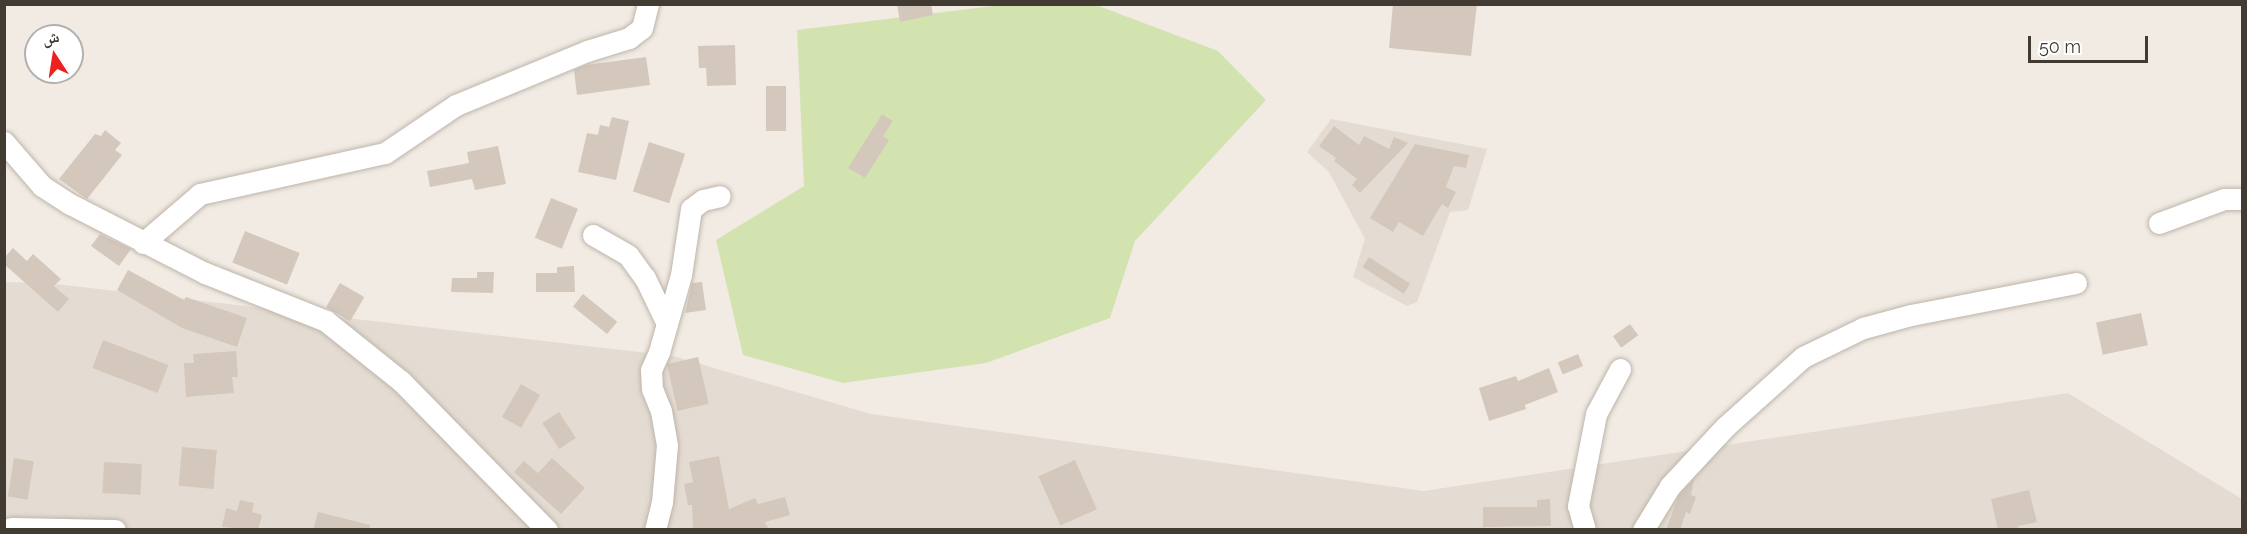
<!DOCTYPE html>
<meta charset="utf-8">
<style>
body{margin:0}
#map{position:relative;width:2247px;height:534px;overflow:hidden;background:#f1ebe4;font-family:Raleway,"Noto Naskh Arabic",sans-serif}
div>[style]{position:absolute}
.residential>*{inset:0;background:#e4dcd2}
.green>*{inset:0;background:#d3e3af}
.building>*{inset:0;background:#d4c8bd;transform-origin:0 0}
.roads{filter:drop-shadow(0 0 2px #beb4aa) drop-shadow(0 0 2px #beb4aa)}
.minor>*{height:21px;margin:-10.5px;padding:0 10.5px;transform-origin:10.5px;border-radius:10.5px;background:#fff}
span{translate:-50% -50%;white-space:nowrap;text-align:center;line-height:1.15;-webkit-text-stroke:5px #fff;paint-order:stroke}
.frame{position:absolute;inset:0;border:6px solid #423b34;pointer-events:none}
.north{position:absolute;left:24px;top:24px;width:60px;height:60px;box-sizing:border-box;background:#fff;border:2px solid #b3b1ae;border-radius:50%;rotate:348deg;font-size:16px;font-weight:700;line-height:24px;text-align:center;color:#423b34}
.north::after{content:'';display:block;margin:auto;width:21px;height:27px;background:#ec2120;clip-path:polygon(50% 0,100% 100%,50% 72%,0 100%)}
.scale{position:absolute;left:2028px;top:36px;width:120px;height:27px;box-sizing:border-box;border:3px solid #423b34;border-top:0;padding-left:8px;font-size:18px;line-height:21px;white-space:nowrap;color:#423b34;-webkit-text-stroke:4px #fff;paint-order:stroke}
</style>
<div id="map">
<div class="residential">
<i style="clip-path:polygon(1331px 119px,1487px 149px,1468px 210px,1450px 212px,1417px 302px,1407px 306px,1353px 277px,1365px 239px,1329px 172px,1307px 152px)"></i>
<i style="clip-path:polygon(5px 282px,47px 283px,673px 356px,871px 414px,1424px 491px,2068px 393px,2242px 499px,2242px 530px,5px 530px)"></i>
</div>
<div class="green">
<i style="clip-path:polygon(1001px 5px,1096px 5px,1218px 51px,1266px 100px,1135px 241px,1110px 318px,986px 363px,843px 383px,743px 355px,716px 240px,804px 186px,797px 30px)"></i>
</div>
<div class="building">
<i style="clip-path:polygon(897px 4px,931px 4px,933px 15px,900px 22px)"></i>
<i style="clip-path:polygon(1393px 4px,1477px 4px,1471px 56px,1389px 48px)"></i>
<i style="clip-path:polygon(735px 45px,736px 85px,707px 86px,706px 68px,699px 68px,698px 46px)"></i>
<i style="clip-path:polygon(646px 57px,650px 85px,577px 95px,574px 70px,586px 65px)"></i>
<i style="left:766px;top:86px;width:20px;height:45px"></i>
<i style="clip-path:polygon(882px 114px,893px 121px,883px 136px,889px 140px,865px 178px,848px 168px)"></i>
<i style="clip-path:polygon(612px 117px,629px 121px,616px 180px,578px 172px,587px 133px,598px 135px,600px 125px,609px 127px)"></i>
<i style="clip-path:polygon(1334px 126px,1359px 145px,1364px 136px,1389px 149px,1394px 137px,1408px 143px,1360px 193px,1352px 185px,1357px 179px,1334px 161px,1336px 158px,1319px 146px)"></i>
<i style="clip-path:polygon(105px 130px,121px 143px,115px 150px,122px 155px,87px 199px,59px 179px,95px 134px,101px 136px)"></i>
<i style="left:649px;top:142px;width:38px;height:52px;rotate:18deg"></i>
<i style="clip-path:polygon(1415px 144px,1469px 155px,1466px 168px,1454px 166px,1446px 187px,1456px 192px,1448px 208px,1442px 204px,1423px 236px,1399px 222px,1393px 232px,1370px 218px)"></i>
<i style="clip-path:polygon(498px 146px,506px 184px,475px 190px,472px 179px,430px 187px,427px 171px,469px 163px,467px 152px)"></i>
<i style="left:551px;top:198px;width:29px;height:43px;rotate:22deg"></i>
<i style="left:245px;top:231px;width:59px;height:34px;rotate:22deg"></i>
<i style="clip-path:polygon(100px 234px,131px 249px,119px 266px,91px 246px)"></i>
<i style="clip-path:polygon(13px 248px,27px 261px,33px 254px,61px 279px,54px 286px,69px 299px,58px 312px,4px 264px,4px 258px)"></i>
<i style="left:1369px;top:257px;width:49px;height:12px;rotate:33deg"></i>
<i style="clip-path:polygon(574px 266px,575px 292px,536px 292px,536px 273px,557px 273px,557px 267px)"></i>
<i style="clip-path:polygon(128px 270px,184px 300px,186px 297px,247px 318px,237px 347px,182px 328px,117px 290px)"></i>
<i style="clip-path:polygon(477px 272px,494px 272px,493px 293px,451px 292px,452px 278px,477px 278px)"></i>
<i style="clip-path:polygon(702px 282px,706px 310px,685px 313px,692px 283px)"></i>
<i style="left:340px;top:283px;width:28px;height:28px;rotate:30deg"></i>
<i style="left:583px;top:294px;width:44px;height:16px;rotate:39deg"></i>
<i style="left:2141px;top:313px;width:33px;height:46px;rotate:78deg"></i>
<i style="left:1630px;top:324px;width:14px;height:21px;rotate:54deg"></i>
<i style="left:103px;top:340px;width:70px;height:30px;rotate:21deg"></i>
<i style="clip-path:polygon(236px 351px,238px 377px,232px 377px,234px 393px,186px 397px,184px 363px,194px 363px,193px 354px)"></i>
<i style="left:1578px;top:354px;width:13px;height:22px;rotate:67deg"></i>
<i style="left:698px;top:357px;width:48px;height:32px;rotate:77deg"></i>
<i style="clip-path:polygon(1549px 368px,1558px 392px,1525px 405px,1526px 409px,1489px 421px,1479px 388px,1516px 376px,1518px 381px)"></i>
<i style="left:521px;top:384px;width:22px;height:38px;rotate:30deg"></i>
<i style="left:559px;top:412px;width:31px;height:20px;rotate:57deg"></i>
<i style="left:182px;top:447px;width:35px;height:39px;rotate:5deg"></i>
<i style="clip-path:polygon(719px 456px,729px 509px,755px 498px,758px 504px,785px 497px,790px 515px,765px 522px,769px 530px,693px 530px,692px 505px,688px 505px,684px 484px,693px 482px,689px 462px)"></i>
<i style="left:14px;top:458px;width:20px;height:39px;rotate:9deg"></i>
<i style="clip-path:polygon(552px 458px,585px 488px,561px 514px,514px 472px,524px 461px,538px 473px)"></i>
<i style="left:1075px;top:460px;width:54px;height:40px;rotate:66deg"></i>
<i style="left:104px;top:462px;width:38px;height:31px;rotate:3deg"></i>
<i style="clip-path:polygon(1694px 479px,1691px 495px,1696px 497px,1690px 514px,1686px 512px,1680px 530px,1666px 530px,1678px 497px)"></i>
<i style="clip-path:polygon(2029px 490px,2037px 522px,2018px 526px,2019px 530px,1998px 530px,1991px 499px)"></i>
<i style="clip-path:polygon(1550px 499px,1551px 526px,1483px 527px,1483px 507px,1537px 507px,1537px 500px)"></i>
<i style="clip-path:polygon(240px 500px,254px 503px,252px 512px,262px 515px,258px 530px,222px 527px,226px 508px,237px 511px)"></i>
<i style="clip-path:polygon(318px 512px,370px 525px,369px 530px,313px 530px)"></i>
</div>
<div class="roads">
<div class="minor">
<i style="left:4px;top:142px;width:58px;rotate:49.2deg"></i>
<i style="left:42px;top:186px;width:33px;rotate:33deg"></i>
<i style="left:70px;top:204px;width:152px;rotate:27.1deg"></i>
<i style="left:205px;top:273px;width:130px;rotate:21.6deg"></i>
<i style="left:326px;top:321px;width:96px;rotate:38.7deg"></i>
<i style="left:401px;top:381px;width:209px;rotate:45.6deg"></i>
<i style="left:2159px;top:223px;width:69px;rotate:-20.3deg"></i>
<i style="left:2224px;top:199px;width:18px"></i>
<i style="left:593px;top:235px;width:40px;rotate:29.7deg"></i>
<i style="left:628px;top:255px;width:29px;rotate:54deg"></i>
<i style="left:645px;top:278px;width:51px;rotate:64.4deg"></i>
<i style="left:143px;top:243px;width:75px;rotate:-40.7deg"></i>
<i style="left:200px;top:194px;width:189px;rotate:-12.5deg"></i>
<i style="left:385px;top:153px;width:86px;rotate:-34.1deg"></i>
<i style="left:456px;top:105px;width:142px;rotate:-22.4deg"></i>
<i style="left:587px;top:51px;width:44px;rotate:-17.2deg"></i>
<i style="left:629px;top:38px;width:16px;rotate:-38deg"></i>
<i style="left:642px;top:28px;width:25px;rotate:-76deg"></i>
<i style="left:11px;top:528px;width:104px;rotate:1.1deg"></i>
<i style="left:655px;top:530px;width:29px;rotate:-76deg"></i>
<i style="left:662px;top:502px;width:57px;rotate:-85deg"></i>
<i style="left:667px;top:445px;width:35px;rotate:-100deg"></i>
<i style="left:661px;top:411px;width:24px;rotate:-112deg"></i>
<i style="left:652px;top:389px;width:19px;rotate:-93deg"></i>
<i style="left:651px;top:370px;width:20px;rotate:-66deg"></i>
<i style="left:659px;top:352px;width:80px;rotate:-74.1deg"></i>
<i style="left:681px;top:275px;width:67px;rotate:-81.4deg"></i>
<i style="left:691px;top:209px;width:15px;rotate:-37deg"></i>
<i style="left:703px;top:200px;width:17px;rotate:-13deg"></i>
<i style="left:1585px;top:530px;width:25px;rotate:-106deg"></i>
<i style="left:1578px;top:506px;width:94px;rotate:-78.9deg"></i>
<i style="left:1596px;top:414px;width:51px;rotate:-61.9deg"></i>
<i style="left:1643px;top:530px;width:52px;rotate:-58.5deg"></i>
<i style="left:1670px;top:486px;width:81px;rotate:-47deg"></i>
<i style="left:1725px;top:427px;width:105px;rotate:-41.9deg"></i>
<i style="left:1803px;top:357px;width:67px;rotate:-25.8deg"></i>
<i style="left:1863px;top:328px;width:50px;rotate:-15.2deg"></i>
<i style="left:1911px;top:315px;width:168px;rotate:-11deg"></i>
</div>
</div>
<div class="frame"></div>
<div class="north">ش</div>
<div class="scale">50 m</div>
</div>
